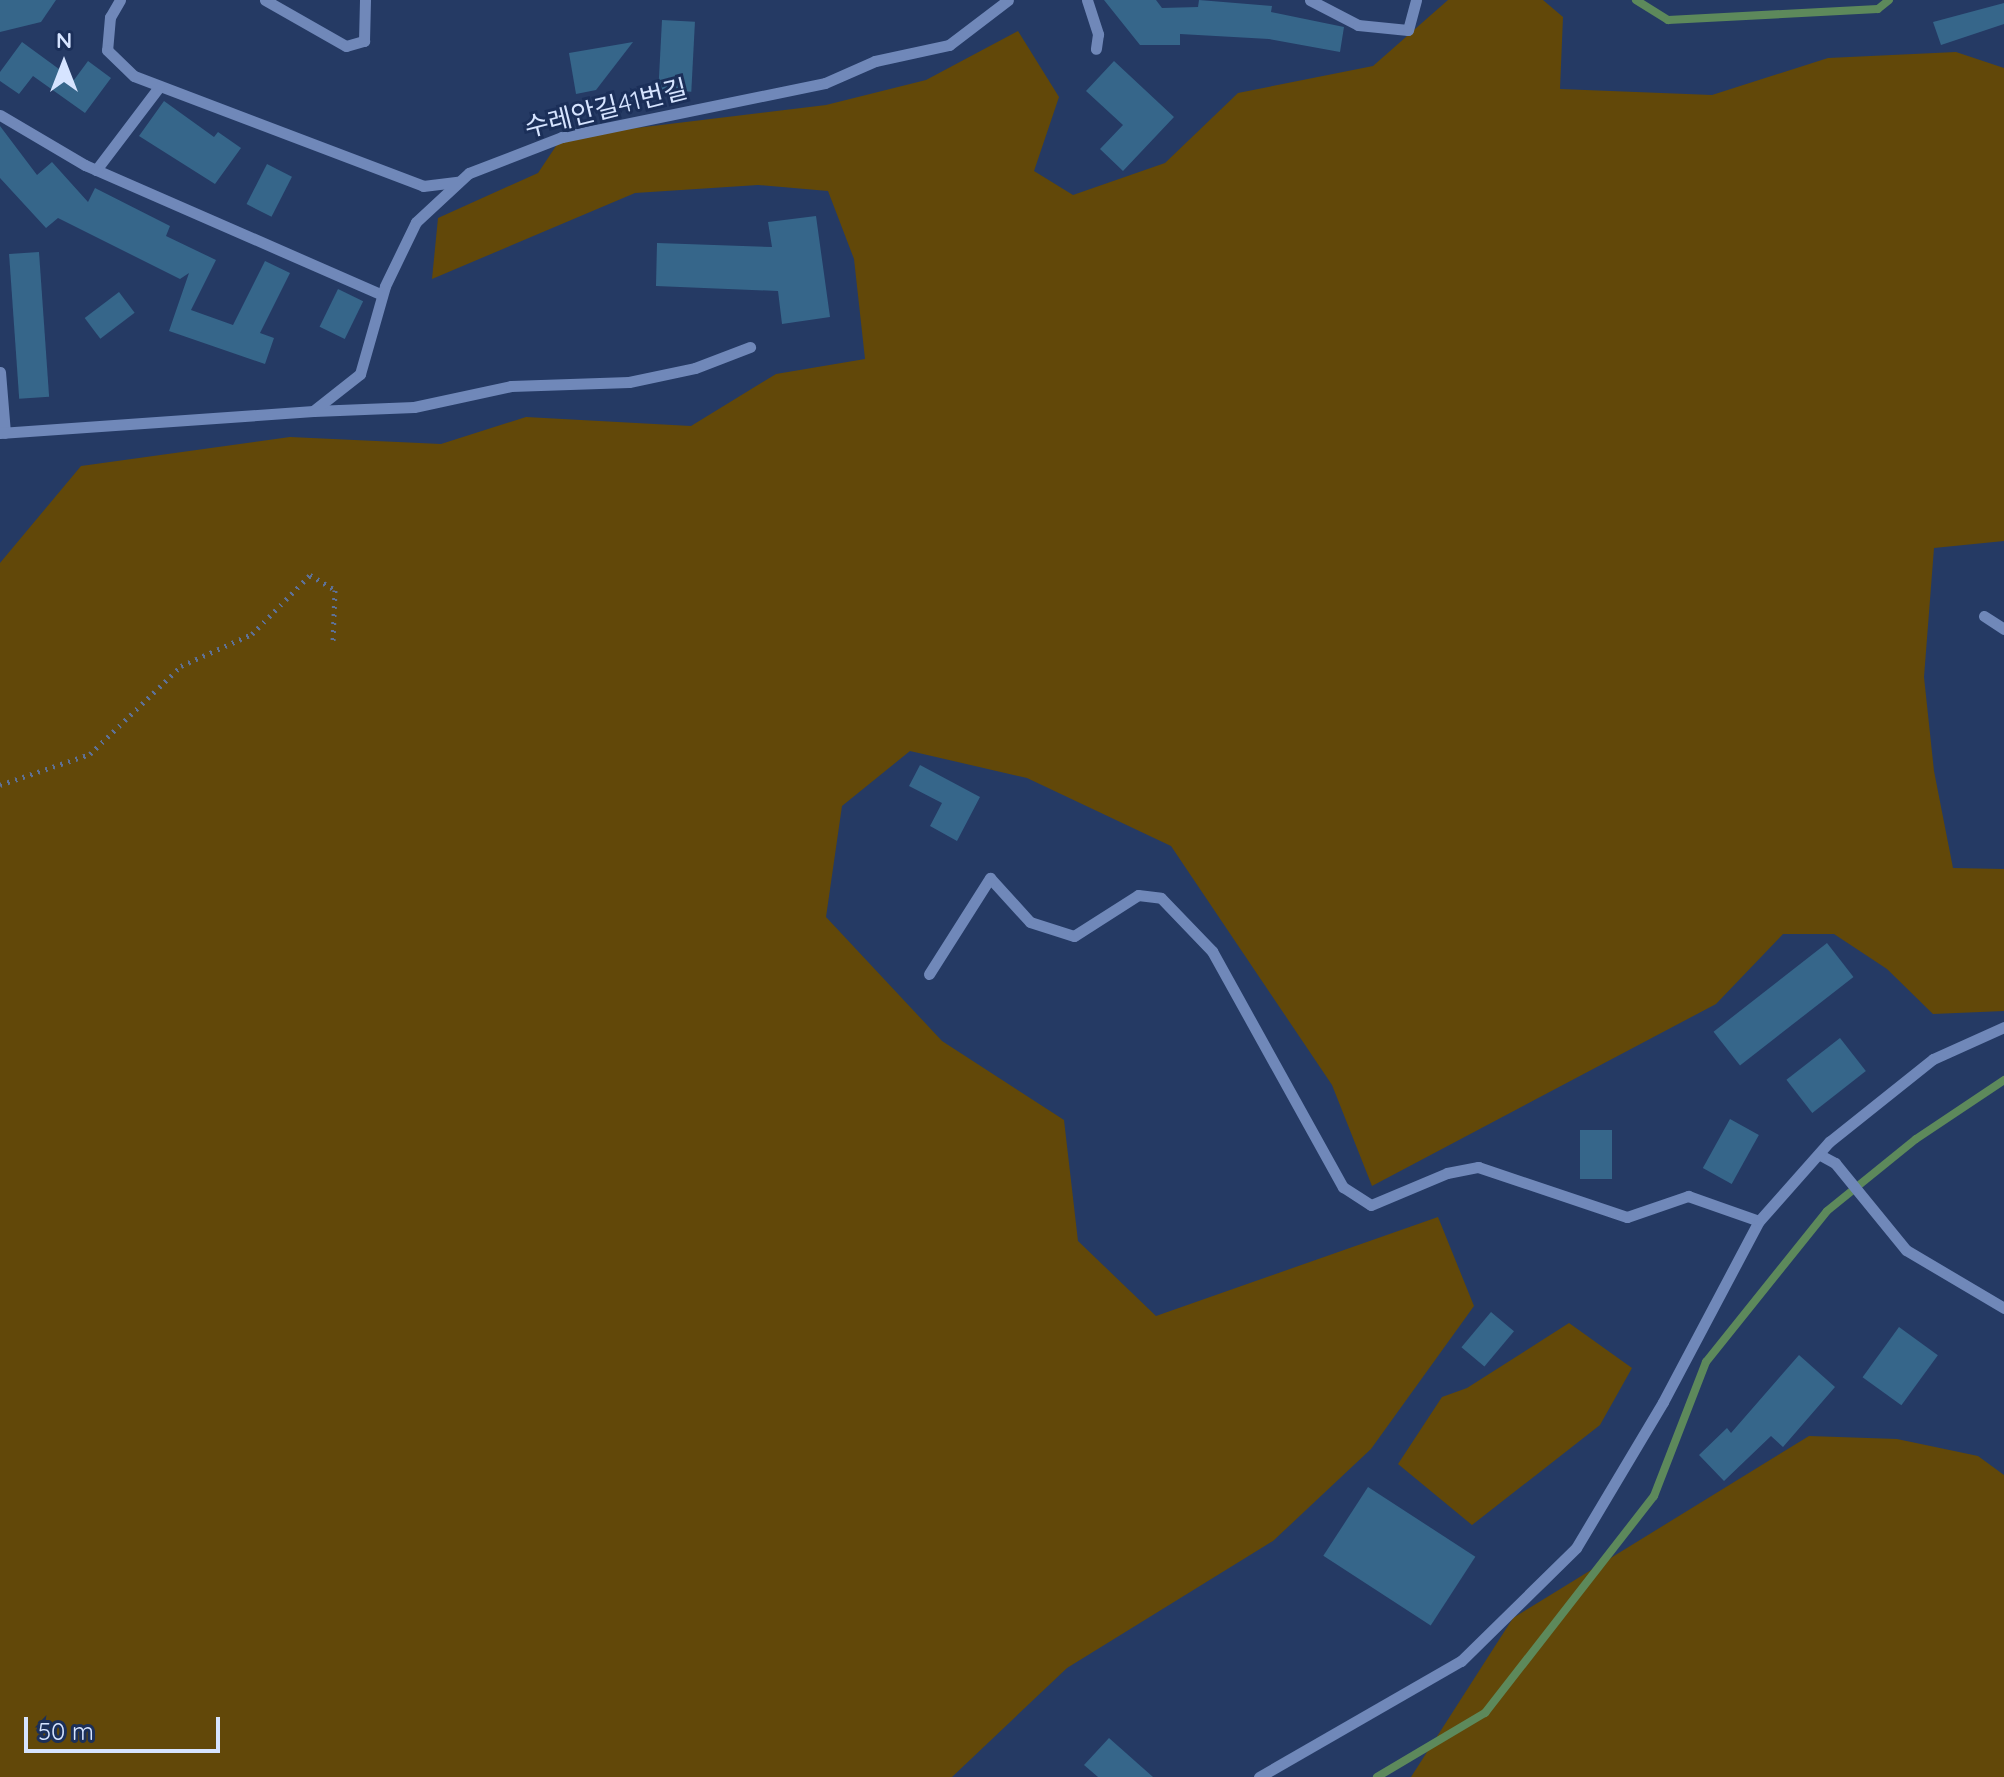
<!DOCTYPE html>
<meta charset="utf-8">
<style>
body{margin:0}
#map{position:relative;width:2004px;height:1777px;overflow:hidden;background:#253a64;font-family:Quicksand,"Noto Sans KR",sans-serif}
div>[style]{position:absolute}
.green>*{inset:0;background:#624809}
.stream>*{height:8px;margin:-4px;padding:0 4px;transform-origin:4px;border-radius:4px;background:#5d895b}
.building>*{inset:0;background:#36668a;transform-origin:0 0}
.path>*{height:5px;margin-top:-2.5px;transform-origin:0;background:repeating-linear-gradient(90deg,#5e7196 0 2px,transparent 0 8px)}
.lane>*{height:11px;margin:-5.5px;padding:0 5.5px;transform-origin:5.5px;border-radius:5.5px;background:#7088b9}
span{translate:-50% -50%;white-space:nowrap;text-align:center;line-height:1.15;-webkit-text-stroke:6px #1b2f59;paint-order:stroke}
.street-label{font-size:26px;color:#d6e4ff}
.north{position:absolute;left:24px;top:24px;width:80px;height:80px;-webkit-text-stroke:6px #1b2f59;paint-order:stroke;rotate:0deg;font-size:22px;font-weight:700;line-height:32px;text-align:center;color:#d6e4ff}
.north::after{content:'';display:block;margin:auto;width:28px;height:36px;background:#d6e4ff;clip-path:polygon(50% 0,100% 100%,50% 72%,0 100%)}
.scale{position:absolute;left:24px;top:1717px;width:196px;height:36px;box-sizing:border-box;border:4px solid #d6e4ff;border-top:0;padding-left:10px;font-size:24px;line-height:28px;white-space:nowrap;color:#d6e4ff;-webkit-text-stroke:6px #1b2f59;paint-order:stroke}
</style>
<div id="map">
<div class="green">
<i style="clip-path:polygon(1448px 0,1543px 0,1563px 17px,1560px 89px,1712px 95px,1828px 58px,1956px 52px,2004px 68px,2004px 541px,1934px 548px,1924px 677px,1934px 771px,1953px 868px,2004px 869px,2004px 1011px,1933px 1014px,1887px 969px,1834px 934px,1783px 934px,1716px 1004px,1372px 1186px,1332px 1085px,1171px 846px,1027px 778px,910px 751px,842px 806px,826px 917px,942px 1041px,1064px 1120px,1078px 1241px,1156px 1316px,1438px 1217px,1474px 1306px,1371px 1449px,1273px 1541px,1067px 1668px,952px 1777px,0 1777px,0 563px,81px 466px,290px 437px,441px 444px,526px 417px,691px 426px,776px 374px,865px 359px,854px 259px,828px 191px,758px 185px,635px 193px,432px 279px,438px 218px,538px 173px,562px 137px,826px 105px,926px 80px,1018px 31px,1059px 97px,1034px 171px,1073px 195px,1165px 163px,1238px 93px,1373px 66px)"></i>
<i style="clip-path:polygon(1569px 1323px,1632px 1368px,1600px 1425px,1472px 1525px,1398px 1464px,1442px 1397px,1467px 1388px)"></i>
<i style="clip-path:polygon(1809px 1436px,1897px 1439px,1978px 1456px,2004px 1475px,2004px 1777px,1411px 1777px,1513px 1618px)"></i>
</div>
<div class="stream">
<i style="left:1636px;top:0;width:38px;rotate:32deg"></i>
<i style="left:1668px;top:20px;width:210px;rotate:-3deg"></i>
<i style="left:1878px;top:9px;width:14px;rotate:-39deg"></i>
<i style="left:1377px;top:1777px;width:126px;rotate:-30.7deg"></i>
<i style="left:1485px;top:1713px;width:275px;rotate:-52.1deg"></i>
<i style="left:1654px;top:1496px;width:144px;rotate:-68.8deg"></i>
<i style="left:1706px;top:1362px;width:193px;rotate:-51.3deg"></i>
<i style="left:1827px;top:1211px;width:114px;rotate:-39deg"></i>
<i style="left:1916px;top:1139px;width:106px;rotate:-33.8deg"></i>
</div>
<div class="building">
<i style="clip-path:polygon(0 0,56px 0,41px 22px,0 32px)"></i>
<i style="clip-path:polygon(1104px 0,1156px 0,1162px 8px,1198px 7px,1199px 0,1272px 6px,1271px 12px,1344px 27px,1340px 52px,1269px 39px,1180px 34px,1180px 45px,1140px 45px)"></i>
<i style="clip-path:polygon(2004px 3px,2004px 24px,1941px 45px,1933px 22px)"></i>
<i style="left:662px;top:20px;width:33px;height:70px;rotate:3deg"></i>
<i style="clip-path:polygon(22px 42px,74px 80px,88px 61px,111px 78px,85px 113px,33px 76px,19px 94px,0 81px,0 72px)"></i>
<i style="clip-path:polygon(633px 42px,596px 90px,576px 94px,569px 53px)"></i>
<i style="clip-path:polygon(1114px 61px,1174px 117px,1123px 171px,1100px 149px,1123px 125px,1086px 91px)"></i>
<i style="clip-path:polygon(164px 101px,214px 137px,218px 132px,241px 148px,215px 184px,139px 136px)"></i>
<i style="clip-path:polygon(0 126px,37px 175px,52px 162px,88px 202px,95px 188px,170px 226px,166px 236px,216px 260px,191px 310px,233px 325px,265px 261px,290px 273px,260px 333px,274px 338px,265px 364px,169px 331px,189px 273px,180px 279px,58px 218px,46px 228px,0 178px)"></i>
<i style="left:267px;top:164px;width:28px;height:45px;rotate:27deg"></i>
<i style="clip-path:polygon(816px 216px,830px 317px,782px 324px,778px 291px,656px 286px,657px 243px,772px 247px,768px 222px)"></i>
<i style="left:39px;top:252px;width:145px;height:30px;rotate:86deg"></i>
<i style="left:338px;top:289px;width:28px;height:42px;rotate:26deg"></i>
<i style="left:119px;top:292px;width:26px;height:43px;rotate:53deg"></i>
<i style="clip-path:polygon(920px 765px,980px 797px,957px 841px,930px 826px,942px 803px,909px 786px)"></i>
<i style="left:1827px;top:943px;width:43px;height:144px;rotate:52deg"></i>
<i style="left:1840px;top:1038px;width:42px;height:68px;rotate:52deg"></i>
<i style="left:1730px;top:1119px;width:33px;height:56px;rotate:29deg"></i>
<i style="left:1580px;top:1130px;width:32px;height:49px"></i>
<i style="left:1491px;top:1312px;width:30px;height:46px;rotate:40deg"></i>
<i style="left:1899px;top:1327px;width:48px;height:62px;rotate:36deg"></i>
<i style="clip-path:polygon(1799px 1355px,1835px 1387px,1783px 1447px,1771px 1436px,1724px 1481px,1699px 1455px,1727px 1428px,1731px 1433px)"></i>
<i style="left:1368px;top:1487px;width:128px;height:82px;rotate:33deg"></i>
<i style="clip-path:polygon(1109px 1738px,1153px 1777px,1098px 1777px,1084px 1765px)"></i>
</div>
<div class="path">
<i style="left:0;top:785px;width:95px;rotate:-19deg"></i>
<i style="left:90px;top:754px;width:127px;rotate:-44deg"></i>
<i style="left:181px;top:666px;width:78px;rotate:-24.3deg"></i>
<i style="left:252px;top:634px;width:83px;rotate:-45.5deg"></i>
<i style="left:310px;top:575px;width:29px;rotate:31deg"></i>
<i style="left:335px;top:590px;width:51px;rotate:92.2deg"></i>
</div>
<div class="lane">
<i style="left:120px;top:0;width:20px;rotate:120deg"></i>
<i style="left:110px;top:17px;width:33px;rotate:95deg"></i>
<i style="left:107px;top:50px;width:37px;rotate:44deg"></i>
<i style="left:134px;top:76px;width:309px;rotate:20.8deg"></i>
<i style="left:423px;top:186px;width:35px;rotate:-7deg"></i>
<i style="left:265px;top:0;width:93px;rotate:29.6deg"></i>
<i style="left:346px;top:46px;width:19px;rotate:-16deg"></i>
<i style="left:364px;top:41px;width:41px;rotate:-88.6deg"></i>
<i style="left:1087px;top:0;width:36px;rotate:72deg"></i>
<i style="left:1098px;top:34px;width:15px;rotate:98deg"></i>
<i style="left:1310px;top:0;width:54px;rotate:27.5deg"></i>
<i style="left:1358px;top:25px;width:50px;rotate:5.7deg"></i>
<i style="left:1408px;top:30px;width:31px;rotate:-75deg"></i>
<i style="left:0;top:115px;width:99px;rotate:30.5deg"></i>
<i style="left:85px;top:165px;width:324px;rotate:23.6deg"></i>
<i style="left:96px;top:170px;width:104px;rotate:-52.8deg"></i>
<i style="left:0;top:372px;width:61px;rotate:85.3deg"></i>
<i style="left:314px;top:411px;width:100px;rotate:-2.3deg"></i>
<i style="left:414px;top:407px;width:99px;rotate:-12.2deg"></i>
<i style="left:511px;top:386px;width:118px;rotate:-1.9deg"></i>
<i style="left:629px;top:382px;width:67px;rotate:-12deg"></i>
<i style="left:695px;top:368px;width:59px;rotate:-20.9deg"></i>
<i style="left:0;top:433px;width:314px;rotate:-4deg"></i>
<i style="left:313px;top:411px;width:60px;rotate:-38.2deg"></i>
<i style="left:360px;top:374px;width:91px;rotate:-74.1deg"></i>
<i style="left:385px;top:286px;width:71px;rotate:-64.2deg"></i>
<i style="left:416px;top:222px;width:72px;rotate:-42.8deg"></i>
<i style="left:469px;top:173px;width:100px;rotate:-21.2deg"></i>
<i style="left:562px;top:137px;width:268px;rotate:-11.6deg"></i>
<i style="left:825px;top:83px;width:55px;rotate:-23.7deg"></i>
<i style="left:875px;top:61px;width:76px;rotate:-12.2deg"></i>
<i style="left:949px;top:45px;width:74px;rotate:-37.3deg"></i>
<i style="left:1984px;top:616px;width:24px;rotate:33deg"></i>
<i style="left:929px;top:974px;width:114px;rotate:-57.6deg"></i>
<i style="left:990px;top:878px;width:59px;rotate:47.7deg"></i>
<i style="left:1030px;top:922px;width:46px;rotate:17.7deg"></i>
<i style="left:1074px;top:936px;width:76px;rotate:-32.6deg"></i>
<i style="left:1138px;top:895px;width:23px;rotate:7deg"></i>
<i style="left:1161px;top:898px;width:74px;rotate:46.1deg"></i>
<i style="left:1212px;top:951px;width:270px;rotate:61deg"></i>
<i style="left:1343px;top:1187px;width:33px;rotate:33deg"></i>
<i style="left:1371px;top:1205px;width:82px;rotate:-22.8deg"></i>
<i style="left:1447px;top:1173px;width:32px;rotate:-11deg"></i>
<i style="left:1478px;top:1167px;width:157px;rotate:18.6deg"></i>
<i style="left:1627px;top:1217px;width:65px;rotate:-19deg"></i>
<i style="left:1688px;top:1196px;width:75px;rotate:19.4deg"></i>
<i style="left:1822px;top:1156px;width:15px;rotate:28deg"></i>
<i style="left:1835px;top:1163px;width:112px;rotate:50.8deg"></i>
<i style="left:1906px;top:1250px;width:114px;rotate:30.6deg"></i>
<i style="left:1259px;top:1777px;width:233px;rotate:-29.9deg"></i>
<i style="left:1461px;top:1661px;width:161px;rotate:-44.5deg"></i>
<i style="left:1576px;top:1548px;width:170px;rotate:-59.2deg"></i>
<i style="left:1663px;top:1402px;width:205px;rotate:-62.1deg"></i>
<i style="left:1759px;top:1221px;width:106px;rotate:-48.5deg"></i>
<i style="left:1829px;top:1142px;width:133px;rotate:-38.6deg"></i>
<i style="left:1933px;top:1059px;width:78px;rotate:-24.3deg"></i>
</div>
<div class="street-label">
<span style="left:606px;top:108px;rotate:-14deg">수레안길41번길</span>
</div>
<div class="north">N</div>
<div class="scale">50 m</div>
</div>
